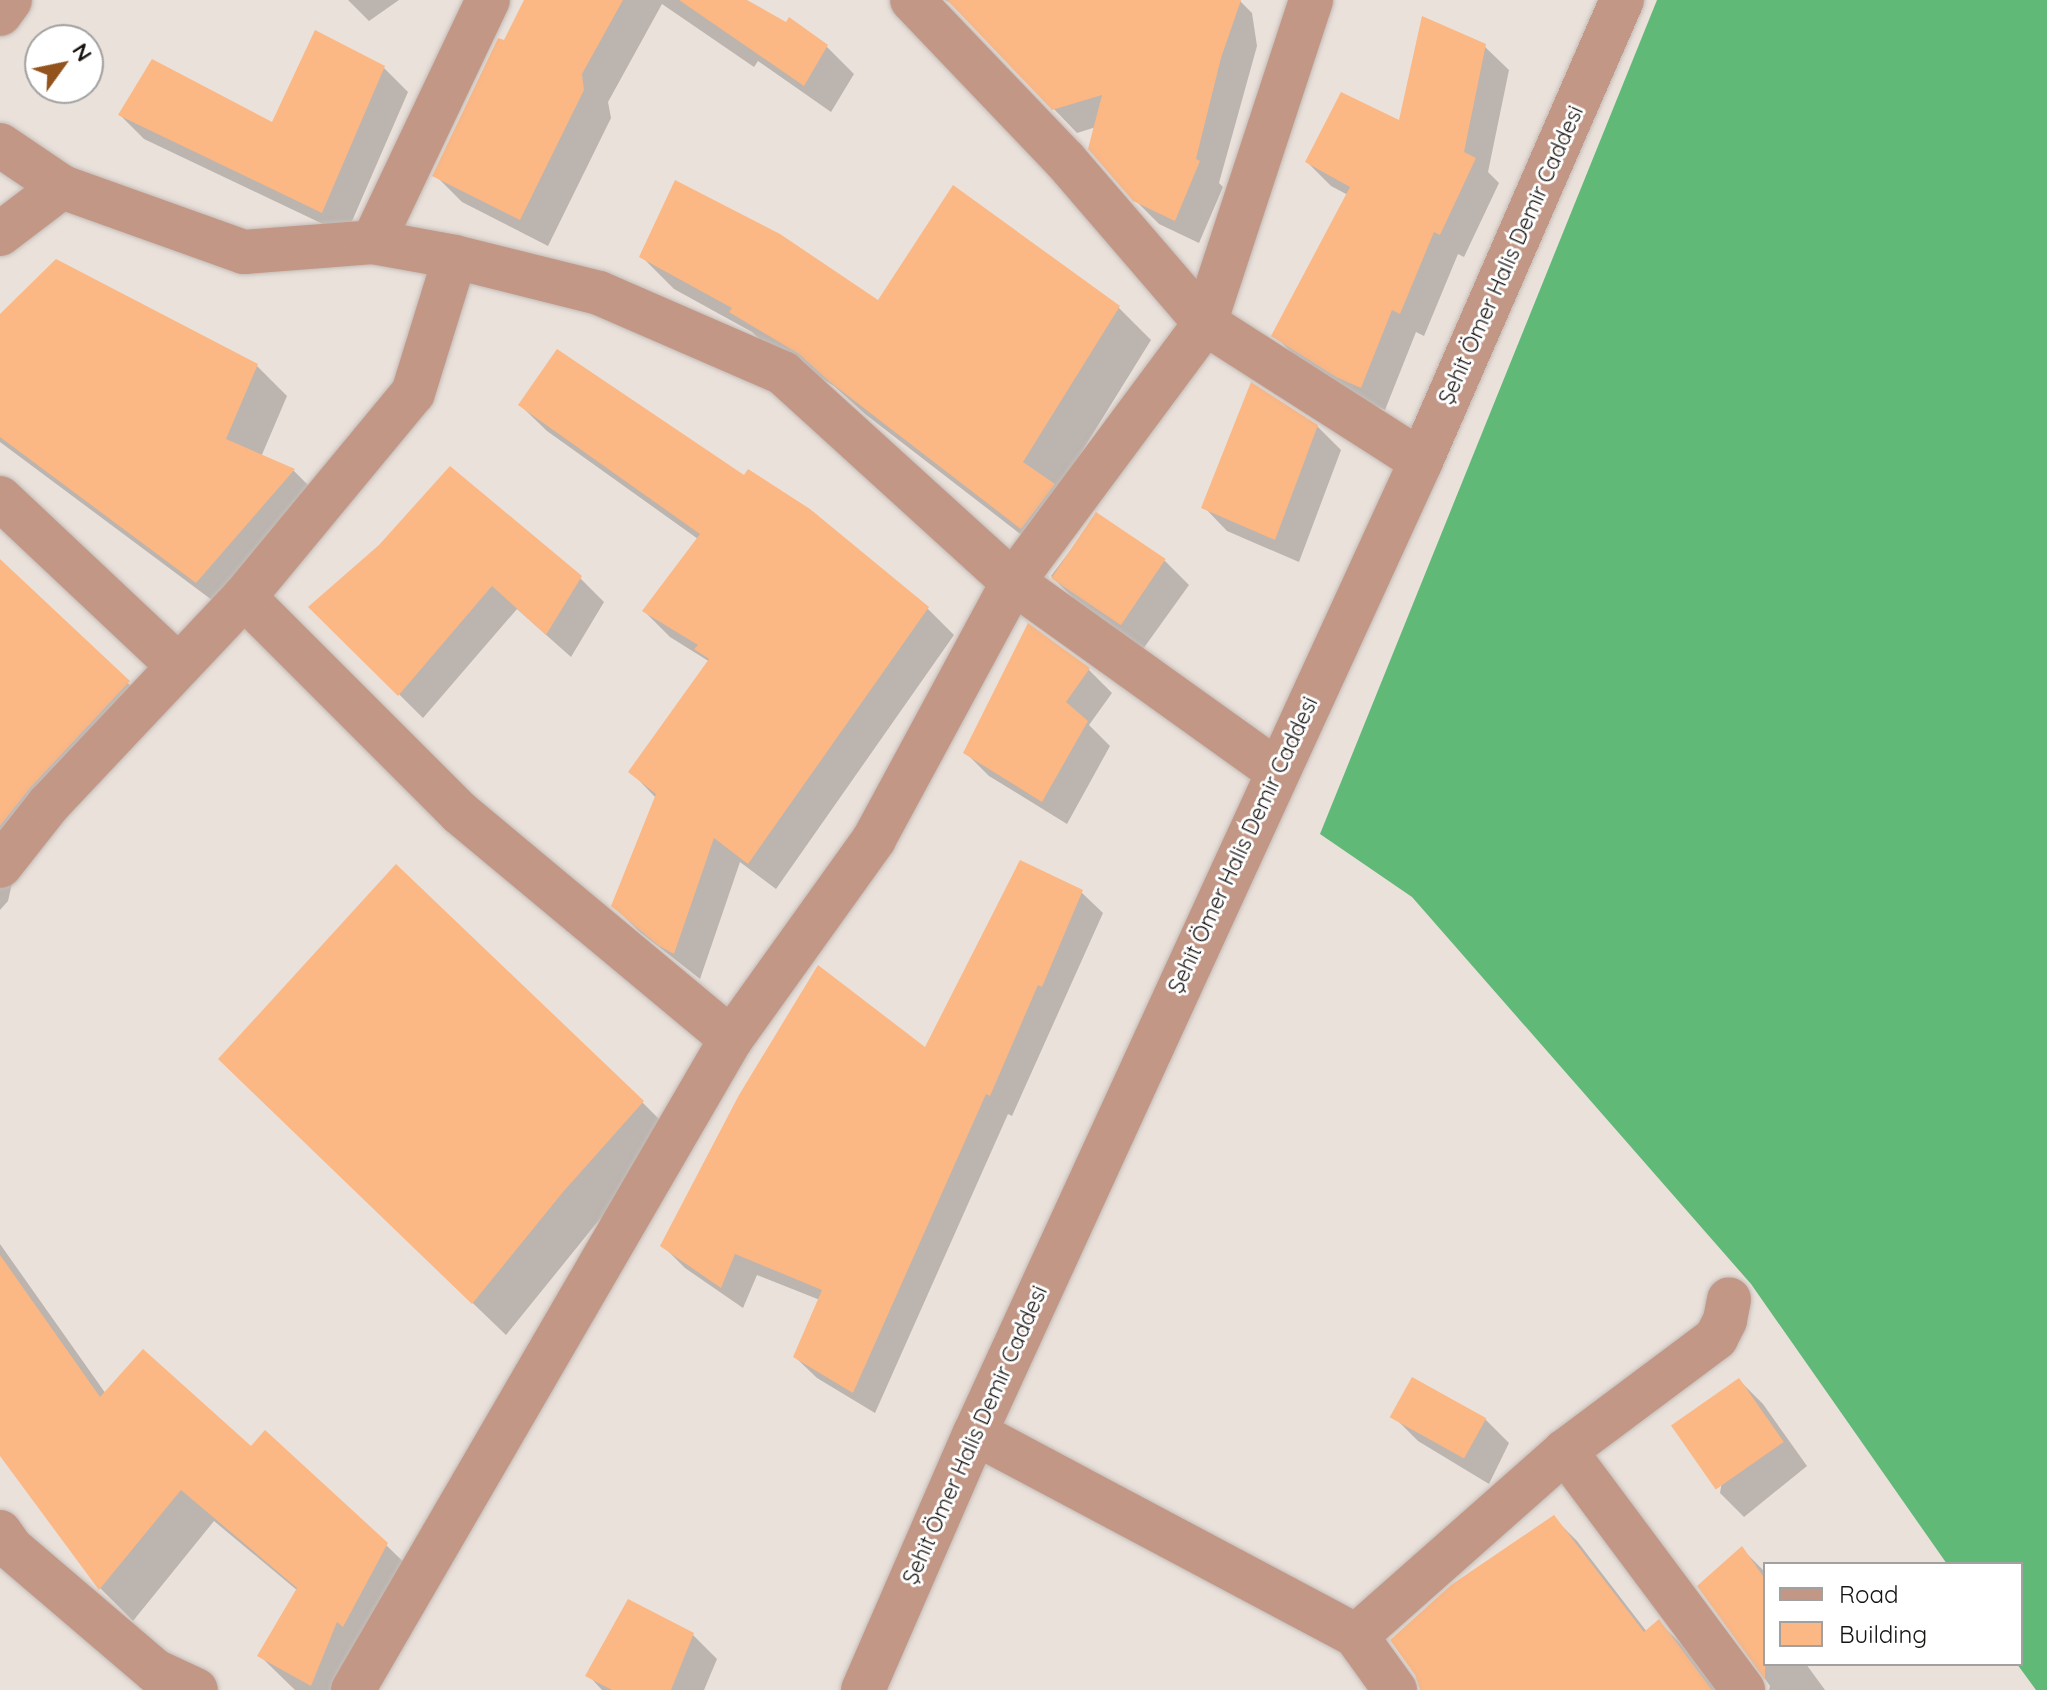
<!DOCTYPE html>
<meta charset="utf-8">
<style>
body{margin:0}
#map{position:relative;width:2047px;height:1690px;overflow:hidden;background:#eae1db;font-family:Quicksand,sans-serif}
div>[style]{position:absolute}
.forest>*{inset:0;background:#60b976}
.shadow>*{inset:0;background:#0003}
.building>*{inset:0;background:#fbb784;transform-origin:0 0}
.roads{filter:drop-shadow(0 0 2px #c4bcb7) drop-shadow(0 0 2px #c4bcb7)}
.minor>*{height:44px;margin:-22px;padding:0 22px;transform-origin:22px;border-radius:22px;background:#c39786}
span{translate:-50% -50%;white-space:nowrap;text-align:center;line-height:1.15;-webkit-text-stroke:6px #fff;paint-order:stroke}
.street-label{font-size:22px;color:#171412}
.legend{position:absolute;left:1763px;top:1562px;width:260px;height:104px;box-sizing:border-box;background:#fff;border:2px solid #a2a1a0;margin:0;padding:10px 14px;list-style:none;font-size:24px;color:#171412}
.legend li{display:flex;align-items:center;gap:16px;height:40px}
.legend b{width:40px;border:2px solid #a2a1a0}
.north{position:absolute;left:24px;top:24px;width:80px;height:80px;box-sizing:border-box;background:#fff;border:2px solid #a2a1a0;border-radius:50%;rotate:57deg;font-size:22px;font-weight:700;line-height:32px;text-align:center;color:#171412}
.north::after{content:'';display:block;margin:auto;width:28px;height:36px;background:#93531d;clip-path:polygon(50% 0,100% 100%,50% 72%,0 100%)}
</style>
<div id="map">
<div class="forest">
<i style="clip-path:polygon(1657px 0,2047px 0,2047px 1690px,2036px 1690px,2017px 1664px,2021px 1664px,2021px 1564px,1947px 1564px,1751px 1284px,1412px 897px,1320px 834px)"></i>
</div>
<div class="shadow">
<i style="clip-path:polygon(348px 0,399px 0,369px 21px)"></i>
<i style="clip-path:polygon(526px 0,743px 0,827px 47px,854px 74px,831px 112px,758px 61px,754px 67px,662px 4px,608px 102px,611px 118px,548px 246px,462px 202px,435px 175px)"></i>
<i style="clip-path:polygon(945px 0,1239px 0,1252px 13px,1257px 46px,1219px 183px,1223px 187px,1199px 243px,1159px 224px,1134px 199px,1096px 127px,1077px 133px,954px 5px)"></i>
<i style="clip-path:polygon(316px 33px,384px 68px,408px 92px,346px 235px,144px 139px,120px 115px,273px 124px)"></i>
<i style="clip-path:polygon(1484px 46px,1509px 70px,1488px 172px,1499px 183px,1464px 257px,1458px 254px,1424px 336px,1416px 332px,1385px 410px,1362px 400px,1298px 359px,1274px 335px,1348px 195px,1331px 186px,1307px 162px,1400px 123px)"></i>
<i style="clip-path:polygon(642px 257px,878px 303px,1118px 307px,1151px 340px,1058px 490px,1054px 560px,865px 414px,834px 386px,764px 343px,752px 332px,674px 289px)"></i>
<i style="clip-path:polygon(0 318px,257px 366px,287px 396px,261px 457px,294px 471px,324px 501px,228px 612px,0 442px)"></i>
<i style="clip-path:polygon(520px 405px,744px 478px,809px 511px,928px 609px,954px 635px,776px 889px,740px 862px,700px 979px,640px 932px,613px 906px,656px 798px,631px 772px,710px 662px,670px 637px,644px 611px,698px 539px,547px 431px)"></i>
<i style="clip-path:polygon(1317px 426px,1341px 450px,1299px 562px,1227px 531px,1204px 507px)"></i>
<i style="clip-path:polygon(1097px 515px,1165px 561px,1189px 585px,1143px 649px,1075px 600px,1051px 576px)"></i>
<i style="clip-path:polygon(380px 547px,580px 578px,604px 602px,571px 657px,517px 609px,423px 718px,311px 607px)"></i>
<i style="clip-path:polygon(0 560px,161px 715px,62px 821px,12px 883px,8px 901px,0 910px)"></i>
<i style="clip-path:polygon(1088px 669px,1112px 693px,1089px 725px,1110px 746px,1067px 824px,989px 776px,965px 752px)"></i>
<i style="clip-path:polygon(1081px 892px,1103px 913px,1012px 1116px,1008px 1114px,875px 1413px,817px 1378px,795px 1357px,820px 1300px,757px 1275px,743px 1308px,685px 1268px,663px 1246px,926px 1050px)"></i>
<i style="clip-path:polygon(253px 1092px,642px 1102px,675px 1135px,595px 1225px,506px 1335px)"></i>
<i style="clip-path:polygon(0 1244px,106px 1394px,252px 1449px,386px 1545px,419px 1577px,355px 1690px,295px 1690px,260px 1656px,298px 1591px,214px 1521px,133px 1621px,101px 1589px,0 1450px)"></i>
<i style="clip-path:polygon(1739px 1380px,1763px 1404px,1807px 1466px,1744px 1517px,1720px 1493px)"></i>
<i style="clip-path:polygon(1394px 1417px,1485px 1419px,1509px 1443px,1489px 1484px,1418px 1441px)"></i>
<i style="clip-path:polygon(1553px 1517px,1577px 1541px,1647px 1632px,1659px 1622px,1682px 1645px,1716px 1690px,1421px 1690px)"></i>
<i style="clip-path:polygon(1742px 1549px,1765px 1572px,1765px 1664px,1806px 1664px,1825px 1690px,1769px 1690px,1770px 1686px,1699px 1586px)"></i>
<i style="clip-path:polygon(693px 1635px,717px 1659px,704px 1690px,602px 1690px,588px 1675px)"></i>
</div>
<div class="building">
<i style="clip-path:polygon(524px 0,623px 0,582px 74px,584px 90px,520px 220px,432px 176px,498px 38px,504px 40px)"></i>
<i style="clip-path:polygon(679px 0,747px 0,786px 22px,789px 17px,828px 45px,804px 86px)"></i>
<i style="clip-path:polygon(947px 0,1241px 0,1221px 58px,1196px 159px,1200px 161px,1175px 221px,1133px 201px,1088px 149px,1102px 95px,1052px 110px)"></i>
<i style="clip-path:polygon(1422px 16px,1486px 44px,1464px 152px,1476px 158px,1440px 235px,1434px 232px,1400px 314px,1392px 310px,1361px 388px,1336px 377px,1271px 336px,1350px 187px,1305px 162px,1341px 92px,1399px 120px)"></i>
<i style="clip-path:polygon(315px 30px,385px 66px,322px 213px,118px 115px,152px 59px,272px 122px)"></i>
<i style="clip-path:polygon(675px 180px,780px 234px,878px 300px,953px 185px,1120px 306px,1023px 462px,1055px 484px,1021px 529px,830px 382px,799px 354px,729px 312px,732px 308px,639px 257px)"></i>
<i style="clip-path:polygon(56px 259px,258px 364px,226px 439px,295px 469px,196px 583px,0 437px,0 314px)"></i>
<i style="clip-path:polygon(557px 349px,744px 475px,748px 469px,810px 509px,929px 607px,748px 864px,714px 838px,674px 954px,659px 946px,611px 906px,656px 794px,628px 772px,709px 659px,694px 649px,698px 645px,642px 611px,700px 534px,518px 405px)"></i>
<i style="clip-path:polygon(1251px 382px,1318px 425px,1275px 540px,1201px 508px)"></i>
<i style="clip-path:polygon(450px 466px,582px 576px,546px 635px,492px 586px,398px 696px,308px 607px,379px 545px)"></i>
<i style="left:1096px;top:512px;width:84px;height:80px;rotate:34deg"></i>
<i style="clip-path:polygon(0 559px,130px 681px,31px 787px,0 826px)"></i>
<i style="clip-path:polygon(1028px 623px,1090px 668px,1066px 702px,1088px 721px,1042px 802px,963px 753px)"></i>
<i style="clip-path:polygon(1020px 860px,1083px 890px,1042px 987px,1038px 985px,990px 1096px,986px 1094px,853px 1393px,793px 1357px,822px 1290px,735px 1254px,721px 1288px,660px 1246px,739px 1095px,818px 965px,925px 1047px)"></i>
<i style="clip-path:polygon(396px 864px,644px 1101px,563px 1192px,472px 1304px,218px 1059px)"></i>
<i style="clip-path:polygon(0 1255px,100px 1397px,143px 1349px,251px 1446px,265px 1430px,388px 1543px,343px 1627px,337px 1622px,311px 1686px,257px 1656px,297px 1588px,181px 1490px,99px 1590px,0 1456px)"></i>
<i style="left:1412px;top:1377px;width:85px;height:46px;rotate:29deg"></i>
<i style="left:1739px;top:1378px;width:78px;height:83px;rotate:55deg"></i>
<i style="clip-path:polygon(1554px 1515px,1644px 1632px,1659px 1619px,1712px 1690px,1420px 1690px,1415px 1675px,1390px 1640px,1451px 1585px)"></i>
<i style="clip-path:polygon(1742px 1546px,1765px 1579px,1765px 1680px,1697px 1586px)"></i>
<i style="clip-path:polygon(628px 1599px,694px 1633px,671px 1690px,612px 1690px,585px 1676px)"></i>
</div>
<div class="roads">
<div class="minor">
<i style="left:912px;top:0;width:221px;rotate:46.3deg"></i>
<i style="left:1065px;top:160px;width:215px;rotate:49.3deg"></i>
<i style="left:1205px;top:323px;width:256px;rotate:32.6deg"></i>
<i style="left:0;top:14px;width:17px;rotate:-54deg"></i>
<i style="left:0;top:145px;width:75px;rotate:34.1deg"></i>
<i style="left:62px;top:187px;width:193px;rotate:19.7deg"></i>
<i style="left:244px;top:252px;width:129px;rotate:-4.4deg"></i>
<i style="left:373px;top:242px;width:83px;rotate:10.4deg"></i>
<i style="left:455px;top:257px;width:148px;rotate:14deg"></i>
<i style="left:599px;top:293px;width:201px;rotate:23.5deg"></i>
<i style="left:783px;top:373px;width:311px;rotate:42.3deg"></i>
<i style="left:1013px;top:582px;width:325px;rotate:35.6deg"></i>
<i style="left:0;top:234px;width:78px;rotate:-37.2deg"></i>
<i style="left:373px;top:242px;width:268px;rotate:-64.6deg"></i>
<i style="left:0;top:498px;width:245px;rotate:43.3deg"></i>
<i style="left:244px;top:597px;width:305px;rotate:45deg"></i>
<i style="left:460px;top:813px;width:353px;rotate:39.8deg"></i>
<i style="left:0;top:866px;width:79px;rotate:-51.7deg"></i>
<i style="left:49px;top:804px;width:284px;rotate:-46.7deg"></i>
<i style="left:244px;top:597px;width:265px;rotate:-50.4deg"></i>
<i style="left:413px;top:393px;width:142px;rotate:-72.8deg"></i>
<i style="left:975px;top:1433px;width:432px;rotate:28deg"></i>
<i style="left:1356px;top:1636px;width:67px;rotate:54.2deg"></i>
<i style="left:1565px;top:1451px;width:298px;rotate:53.3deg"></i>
<i style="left:0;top:1532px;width:19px;rotate:55deg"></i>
<i style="left:11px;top:1548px;width:189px;rotate:40.5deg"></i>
<i style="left:155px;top:1671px;width:45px;rotate:24.9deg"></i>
<i style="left:1356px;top:1636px;width:279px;rotate:-41.5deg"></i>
<i style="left:1565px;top:1451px;width:189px;rotate:-36.8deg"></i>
<i style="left:1716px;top:1338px;width:20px;rotate:-63deg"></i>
<i style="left:1725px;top:1320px;width:21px;rotate:-79deg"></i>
<i style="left:353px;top:1690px;width:753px;rotate:-59.86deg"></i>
<i style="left:731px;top:1039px;width:246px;rotate:-54.4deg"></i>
<i style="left:874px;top:839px;width:292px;rotate:-61.6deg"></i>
<i style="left:1013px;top:582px;width:322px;rotate:-53.4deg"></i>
<i style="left:1205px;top:323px;width:340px;rotate:-71.8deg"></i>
<i style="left:863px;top:1690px;width:280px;rotate:-66.5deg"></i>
<i style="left:975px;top:1433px;width:1069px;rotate:-65.35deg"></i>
<i style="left:1421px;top:461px;width:503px;rotate:-66.44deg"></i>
</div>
</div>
<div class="street-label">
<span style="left:1511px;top:255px;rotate:-66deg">Şehit Ömer Halis Demir Caddesi</span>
<span style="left:1243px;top:845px;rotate:-65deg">Şehit Ömer Halis Demir Caddesi</span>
<span style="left:975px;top:1435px;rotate:-66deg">Şehit Ömer Halis Demir Caddesi</span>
</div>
<ul class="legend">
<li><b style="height:10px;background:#c39786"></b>Road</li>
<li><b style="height:22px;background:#fbb784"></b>Building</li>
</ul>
<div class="north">N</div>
</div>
